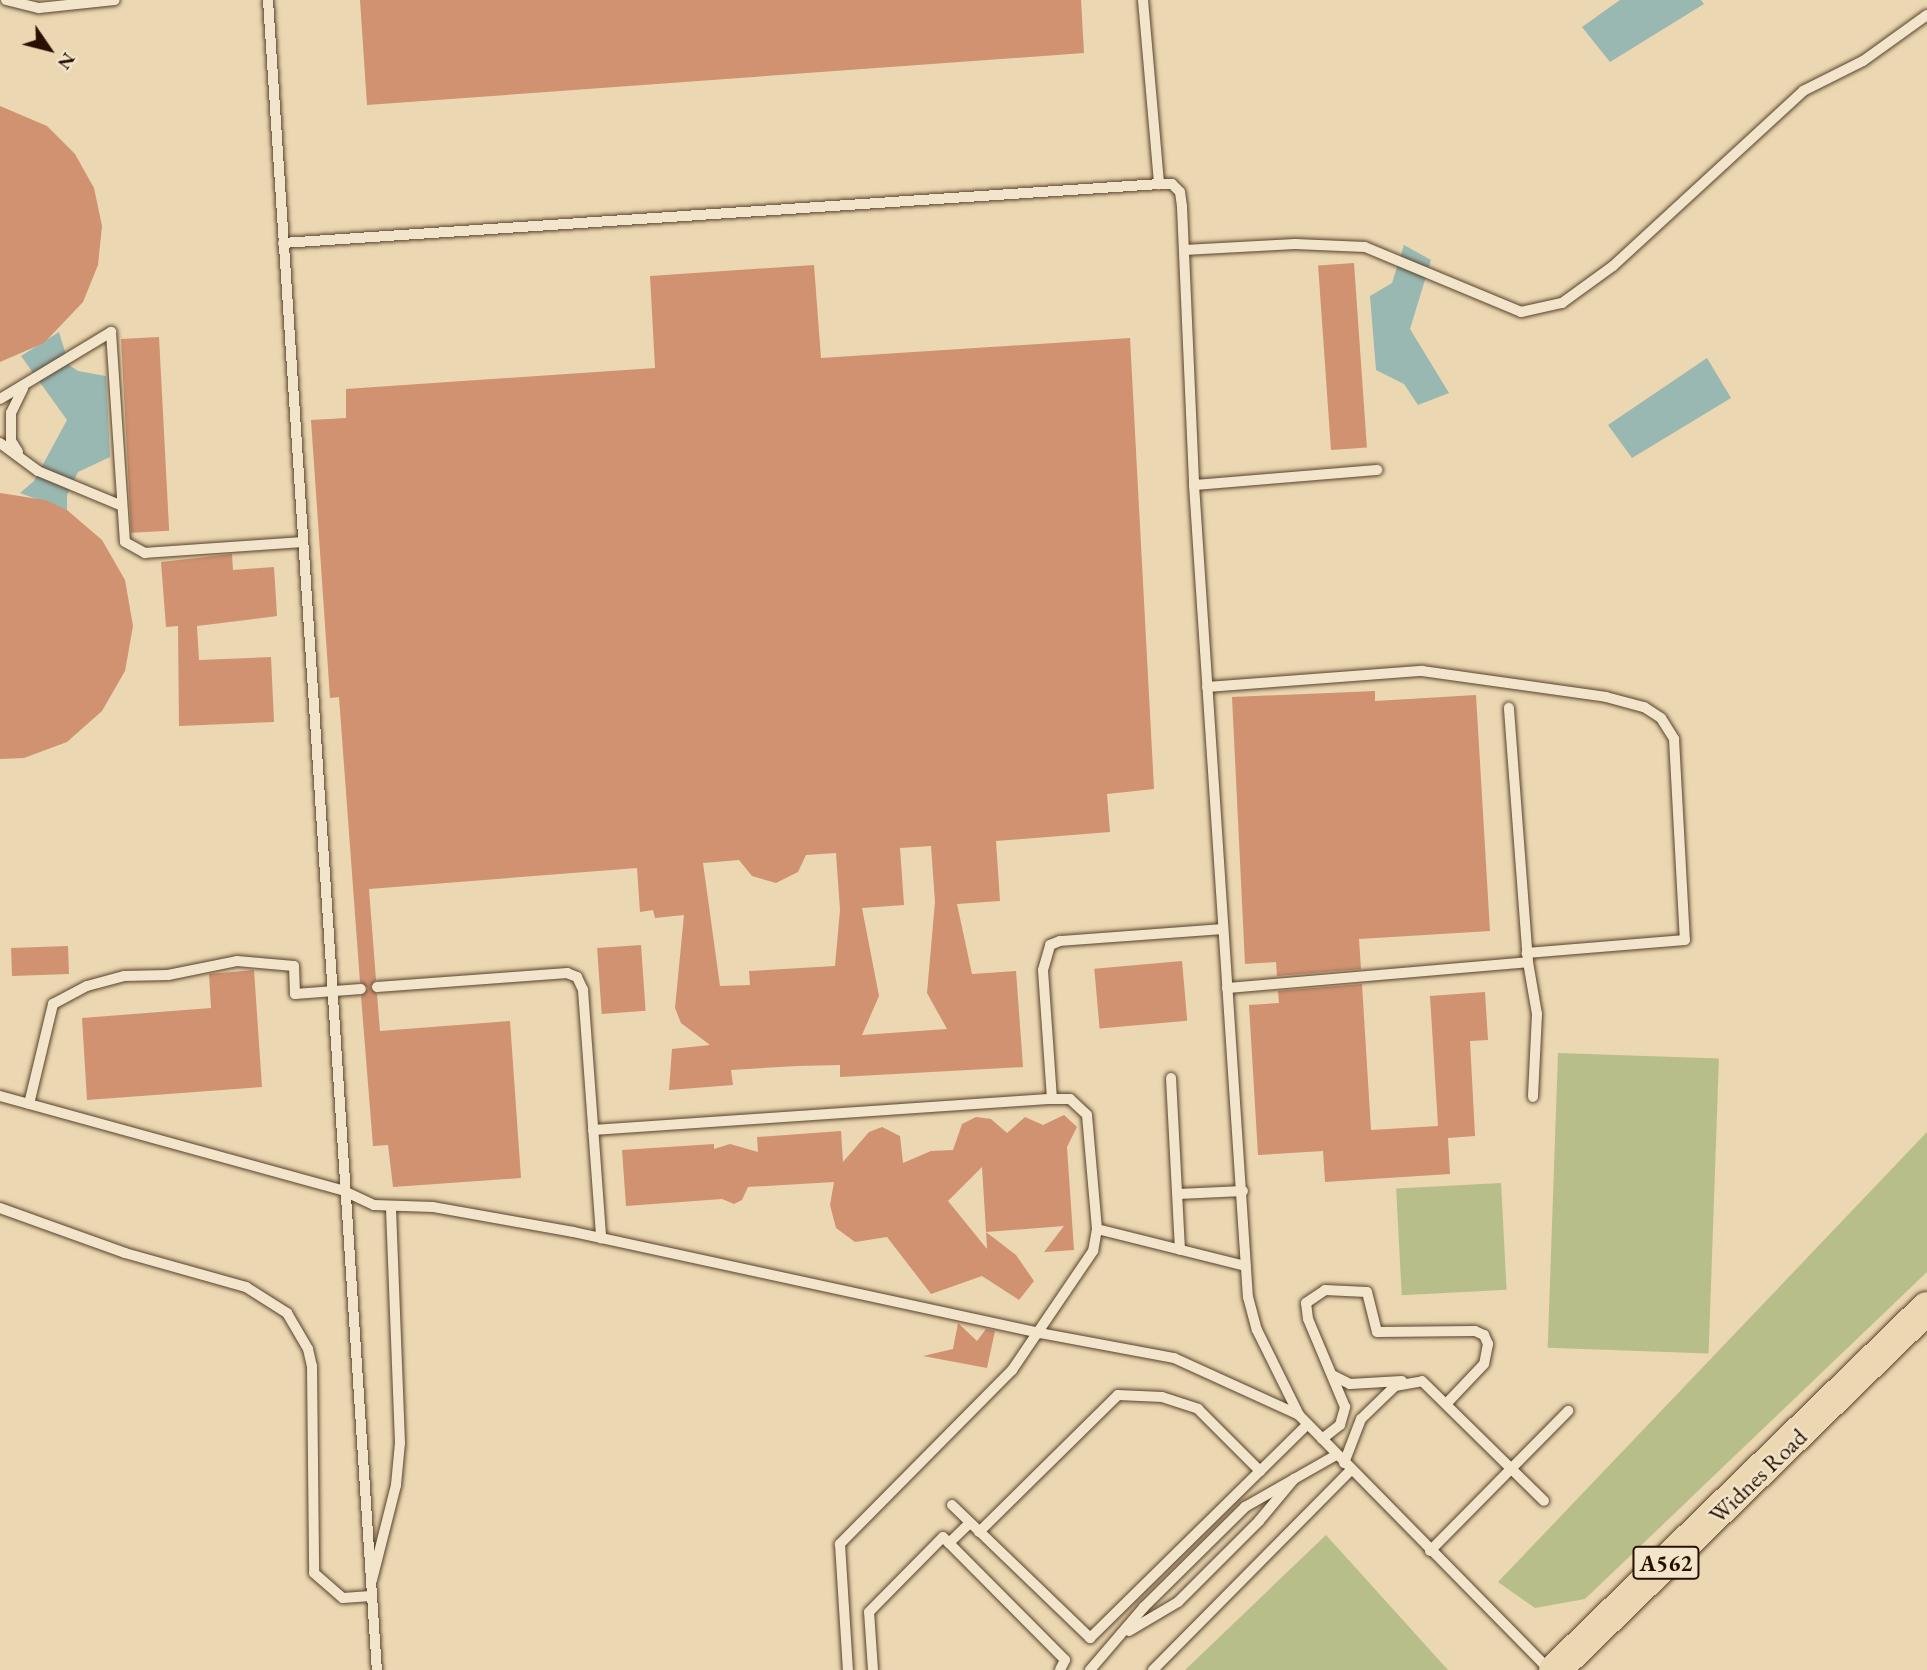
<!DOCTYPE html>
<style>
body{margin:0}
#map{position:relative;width:1927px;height:1670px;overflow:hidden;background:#ebd7b1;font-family:"EB Garamond",serif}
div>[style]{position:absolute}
.green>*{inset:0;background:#b8be8a;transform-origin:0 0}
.water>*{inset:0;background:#99b8b2}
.building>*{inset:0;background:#d09270;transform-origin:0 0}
.roads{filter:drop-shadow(0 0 2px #58422c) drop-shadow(0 0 2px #58422c)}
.lane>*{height:10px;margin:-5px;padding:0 5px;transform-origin:5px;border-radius:5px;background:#f2e5cc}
.primary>*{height:32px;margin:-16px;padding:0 16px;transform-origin:16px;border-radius:16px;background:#ebd7b1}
span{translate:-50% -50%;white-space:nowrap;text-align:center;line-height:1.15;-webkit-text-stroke:5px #f2e5cc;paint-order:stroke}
.shield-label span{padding:2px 5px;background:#f2e5cc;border:2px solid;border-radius:5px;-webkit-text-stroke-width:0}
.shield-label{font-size:23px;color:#271000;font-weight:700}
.street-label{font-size:24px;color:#271000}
.north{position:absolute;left:14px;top:14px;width:70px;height:70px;-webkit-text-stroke:5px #f2e5cc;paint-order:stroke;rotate:125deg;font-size:19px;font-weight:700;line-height:28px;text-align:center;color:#271000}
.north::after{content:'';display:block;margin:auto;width:24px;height:32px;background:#271000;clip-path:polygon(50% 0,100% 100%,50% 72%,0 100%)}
</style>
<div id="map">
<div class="green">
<i style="left:1558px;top:1053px;width:161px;height:295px;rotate:2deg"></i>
<i style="clip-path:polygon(1927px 1132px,1927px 1272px,1585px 1599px,1535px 1608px,1498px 1582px)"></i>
<i style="left:1501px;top:1183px;width:107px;height:105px;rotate:87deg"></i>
<i style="clip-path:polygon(1326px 1535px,1448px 1670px,1185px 1670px)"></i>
</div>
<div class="water">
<i style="clip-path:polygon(1620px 0,1701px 0,1704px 4px,1610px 62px,1582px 27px)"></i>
<i style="clip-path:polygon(1404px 245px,1431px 260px,1410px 329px,1449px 393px,1418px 405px,1404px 384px,1376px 370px,1370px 296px,1392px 283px)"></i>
<i style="clip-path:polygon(59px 332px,69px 365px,78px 371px,106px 376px,110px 457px,78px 472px,67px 495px,67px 510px,20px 493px,34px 481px,67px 420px,21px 356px)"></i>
<i style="clip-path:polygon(1707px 358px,1731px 398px,1632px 458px,1608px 425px)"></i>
</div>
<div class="building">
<i style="clip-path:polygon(360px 0,1081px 0,1084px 53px,367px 105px)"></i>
<i style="clip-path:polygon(0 106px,47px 126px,75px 154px,94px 188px,102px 226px,98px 265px,83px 302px,44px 343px,0 362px)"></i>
<i style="left:1354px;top:263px;width:185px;height:36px;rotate:86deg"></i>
<i style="clip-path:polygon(evenodd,814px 265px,821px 358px,1130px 338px,1154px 789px,1107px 794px,1110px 832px,996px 841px,1000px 901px,957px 904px,972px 974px,1016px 971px,1023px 1067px,840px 1077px,840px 1065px,797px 1066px,731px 1070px,733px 1085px,669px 1090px,672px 1049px,710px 1045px,681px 1023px,675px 1008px,684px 915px,655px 918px,653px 910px,640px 912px,637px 868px,369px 889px,376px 980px,370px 987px,377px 994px,380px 1031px,510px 1021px,521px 1178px,393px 1187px,388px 1145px,373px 1146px,361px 996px,368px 988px,360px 982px,339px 697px,330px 698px,311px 420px,346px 418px,346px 389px,655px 368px,650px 276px,814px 265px,931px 846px,935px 902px,927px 993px,947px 1029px,862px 1035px,879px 996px,862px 908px,904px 905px,900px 848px,931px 846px,814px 265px,836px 853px,840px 910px,835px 966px,749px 971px,750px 985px,720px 986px,703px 863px,739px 860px,752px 876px,776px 883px,798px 872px,806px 855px,836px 853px)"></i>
<i style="left:159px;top:337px;width:194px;height:38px;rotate:87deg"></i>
<i style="clip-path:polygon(0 493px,45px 500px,67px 510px,102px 540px,125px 580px,133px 626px,125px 671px,102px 711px,67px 742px,24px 758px,0 759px)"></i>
<i style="clip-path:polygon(232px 554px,233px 570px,274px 567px,277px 616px,197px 626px,199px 660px,271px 657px,274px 722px,179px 726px,178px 626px,166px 627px,161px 562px)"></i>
<i style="clip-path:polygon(1375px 691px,1375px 701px,1476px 695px,1490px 931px,1359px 939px,1361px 969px,1277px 976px,1276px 962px,1245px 964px,1232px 697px)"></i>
<i style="left:641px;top:945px;width:66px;height:44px;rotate:86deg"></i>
<i style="left:68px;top:946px;width:28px;height:57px;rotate:88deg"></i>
<i style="left:1182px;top:961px;width:60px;height:88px;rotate:85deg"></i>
<i style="clip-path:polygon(254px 970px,262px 1087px,87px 1100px,82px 1018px,211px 1008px,209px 974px)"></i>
<i style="clip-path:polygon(1362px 984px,1371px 1130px,1438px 1126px,1430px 996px,1485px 992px,1488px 1040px,1470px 1041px,1475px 1136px,1448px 1138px,1450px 1174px,1325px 1182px,1323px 1151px,1258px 1155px,1249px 1005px,1279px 1003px,1278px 991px)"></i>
<i style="clip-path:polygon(evenodd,1064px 1115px,1077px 1127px,1067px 1147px,1074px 1250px,1044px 1252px,1064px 1226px,986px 1232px,1016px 1255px,1034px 1281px,1019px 1300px,982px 1276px,931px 1294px,887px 1237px,855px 1242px,836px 1228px,830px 1205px,834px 1182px,748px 1187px,742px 1200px,734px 1204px,722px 1199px,626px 1206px,622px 1150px,714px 1144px,714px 1149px,730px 1144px,758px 1152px,757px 1137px,841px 1131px,843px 1162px,869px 1132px,882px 1127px,900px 1136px,903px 1163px,931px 1151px,953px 1150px,962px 1124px,976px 1117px,991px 1119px,1007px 1133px,1025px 1117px,1043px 1125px,1064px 1115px,982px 1167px,986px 1231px,987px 1249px,948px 1201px,982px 1167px)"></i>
<i style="clip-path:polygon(958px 1323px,977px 1341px,986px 1329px,995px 1331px,987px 1368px,923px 1356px,953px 1349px)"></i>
</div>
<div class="roads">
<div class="lane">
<i style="left:6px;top:0;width:34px;rotate:14deg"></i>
<i style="left:39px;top:8px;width:76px;rotate:-6deg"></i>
<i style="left:268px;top:0;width:1674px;rotate:86.27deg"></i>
<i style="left:1143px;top:0;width:185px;rotate:85deg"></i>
<i style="left:1159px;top:184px;width:13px"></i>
<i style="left:1172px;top:184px;width:11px;rotate:45deg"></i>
<i style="left:1180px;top:192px;width:15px;rotate:82deg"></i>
<i style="left:1182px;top:207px;width:278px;rotate:87.5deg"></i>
<i style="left:1194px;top:485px;width:814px;rotate:86.2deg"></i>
<i style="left:1248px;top:1297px;width:34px;rotate:75deg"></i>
<i style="left:1257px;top:1330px;width:95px;rotate:63.7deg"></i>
<i style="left:1299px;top:1415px;width:356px;rotate:45.5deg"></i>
<i style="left:283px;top:243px;width:878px;rotate:-3.85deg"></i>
<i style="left:1184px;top:250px;width:111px;rotate:-3.1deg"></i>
<i style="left:1295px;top:244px;width:70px;rotate:2.5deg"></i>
<i style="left:1365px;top:247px;width:169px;rotate:22.6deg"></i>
<i style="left:1521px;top:312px;width:42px;rotate:-12.4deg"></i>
<i style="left:1562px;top:303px;width:63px;rotate:-36deg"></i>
<i style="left:1613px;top:266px;width:258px;rotate:-42.6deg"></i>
<i style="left:1803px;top:91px;width:67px;rotate:-26.6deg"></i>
<i style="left:1863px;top:61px;width:79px;rotate:-35.7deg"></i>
<i style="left:0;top:399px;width:130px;rotate:-31.1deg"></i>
<i style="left:111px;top:332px;width:210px;rotate:86.2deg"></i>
<i style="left:125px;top:542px;width:23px;rotate:29deg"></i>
<i style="left:145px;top:553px;width:157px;rotate:-4deg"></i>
<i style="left:0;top:443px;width:47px;rotate:36.4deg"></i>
<i style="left:38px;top:471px;width:89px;rotate:22.5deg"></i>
<i style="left:18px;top:452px;width:13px;rotate:-122deg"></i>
<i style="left:11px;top:441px;width:28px;rotate:-90deg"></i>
<i style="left:11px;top:413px;width:28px;rotate:-64deg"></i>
<i style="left:1194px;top:485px;width:184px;rotate:-4.7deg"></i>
<i style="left:1207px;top:687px;width:216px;rotate:-4.3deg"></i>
<i style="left:1422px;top:671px;width:186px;rotate:8deg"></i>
<i style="left:1606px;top:697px;width:39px;rotate:15deg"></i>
<i style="left:1644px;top:707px;width:20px;rotate:33deg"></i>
<i style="left:1661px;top:718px;width:25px;rotate:58deg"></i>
<i style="left:1674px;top:739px;width:201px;rotate:86.9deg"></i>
<i style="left:1685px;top:940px;width:159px;rotate:175.3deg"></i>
<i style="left:1528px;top:962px;width:53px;rotate:80.2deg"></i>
<i style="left:1537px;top:1014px;width:83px;rotate:92.8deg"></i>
<i style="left:377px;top:987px;width:191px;rotate:-4.2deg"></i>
<i style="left:567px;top:973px;width:11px;rotate:22deg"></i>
<i style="left:577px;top:977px;width:14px;rotate:65deg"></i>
<i style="left:583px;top:990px;width:249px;rotate:85.8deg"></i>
<i style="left:1227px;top:988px;width:302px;rotate:-4.9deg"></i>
<i style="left:1528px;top:962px;width:255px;rotate:-94.3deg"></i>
<i style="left:1171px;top:1078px;width:172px;rotate:87deg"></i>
<i style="left:0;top:1096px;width:357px;rotate:15.4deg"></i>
<i style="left:344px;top:1191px;width:33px;rotate:25deg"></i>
<i style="left:374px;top:1205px;width:59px;rotate:1.9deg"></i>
<i style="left:433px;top:1207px;width:142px;rotate:10.1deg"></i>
<i style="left:573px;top:1232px;width:478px;rotate:12.2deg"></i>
<i style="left:1040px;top:1333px;width:136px;rotate:10.6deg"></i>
<i style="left:1174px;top:1358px;width:137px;rotate:24.5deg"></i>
<i style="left:1052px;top:1099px;width:129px;rotate:-94deg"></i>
<i style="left:1043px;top:970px;width:26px;rotate:-74deg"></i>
<i style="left:1050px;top:945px;width:11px;rotate:-22deg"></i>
<i style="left:1060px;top:941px;width:162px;rotate:-4.2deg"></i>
<i style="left:29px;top:1104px;width:103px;rotate:-76.5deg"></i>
<i style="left:53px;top:1004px;width:38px;rotate:-28deg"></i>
<i style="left:87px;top:986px;width:38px;rotate:-15deg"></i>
<i style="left:124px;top:976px;width:44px;rotate:-1.3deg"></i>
<i style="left:168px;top:975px;width:70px;rotate:-11.5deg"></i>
<i style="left:237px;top:961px;width:57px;rotate:5deg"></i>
<i style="left:294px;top:966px;width:28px;rotate:88deg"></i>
<i style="left:295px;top:994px;width:66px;rotate:-4.3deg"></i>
<i style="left:593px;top:1130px;width:460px;rotate:-3.9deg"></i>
<i style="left:1052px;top:1099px;width:18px"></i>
<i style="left:1070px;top:1099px;width:23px;rotate:43deg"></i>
<i style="left:1087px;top:1115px;width:114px;rotate:85deg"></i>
<i style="left:1097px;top:1229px;width:22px;rotate:100deg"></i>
<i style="left:1093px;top:1251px;width:144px;rotate:124.2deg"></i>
<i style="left:1012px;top:1370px;width:245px;rotate:134.7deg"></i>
<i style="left:840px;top:1544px;width:126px;rotate:86.4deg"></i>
<i style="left:1178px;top:1194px;width:65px;rotate:-2.6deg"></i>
<i style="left:0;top:1208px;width:133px;rotate:19.8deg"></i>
<i style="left:125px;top:1253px;width:126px;rotate:15.7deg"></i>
<i style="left:246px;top:1287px;width:49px;rotate:32.4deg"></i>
<i style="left:287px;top:1313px;width:42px;rotate:59.7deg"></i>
<i style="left:308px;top:1349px;width:17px;rotate:77deg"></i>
<i style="left:312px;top:1366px;width:207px;rotate:89.4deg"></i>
<i style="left:314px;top:1573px;width:38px;rotate:41deg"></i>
<i style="left:343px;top:1598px;width:28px;rotate:-4deg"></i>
<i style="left:1097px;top:1229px;width:153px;rotate:14deg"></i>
<i style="left:1332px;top:1375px;width:20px;rotate:27deg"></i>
<i style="left:1350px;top:1384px;width:52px;rotate:-3.3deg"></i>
<i style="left:1322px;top:1439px;width:23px;rotate:-38deg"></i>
<i style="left:1340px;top:1425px;width:19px;rotate:-74deg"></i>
<i style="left:1345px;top:1407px;width:95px;rotate:-112.8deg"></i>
<i style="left:1308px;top:1319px;width:16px;rotate:-97deg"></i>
<i style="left:1306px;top:1303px;width:23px;rotate:-34deg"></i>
<i style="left:1325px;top:1290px;width:42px;rotate:2.7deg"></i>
<i style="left:1367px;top:1292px;width:41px;rotate:76deg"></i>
<i style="left:1377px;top:1332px;width:98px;rotate:-0.6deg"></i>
<i style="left:1475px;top:1331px;width:10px;rotate:24deg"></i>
<i style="left:1484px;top:1335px;width:10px;rotate:66deg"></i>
<i style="left:1488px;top:1344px;width:20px;rotate:101deg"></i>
<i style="left:1484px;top:1364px;width:52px;rotate:133.5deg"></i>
<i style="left:1344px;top:1463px;width:47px;rotate:-68.9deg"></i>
<i style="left:1361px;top:1419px;width:47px;rotate:-44.1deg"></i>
<i style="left:1395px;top:1386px;width:27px;rotate:-10deg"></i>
<i style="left:1422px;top:1381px;width:171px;rotate:44.5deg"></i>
<i style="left:952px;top:1505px;width:192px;rotate:43.9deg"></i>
<i style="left:1090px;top:1638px;width:305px;rotate:-44.5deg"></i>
<i style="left:979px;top:1532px;width:195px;rotate:-44.6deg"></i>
<i style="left:1118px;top:1395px;width:44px;rotate:2.6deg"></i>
<i style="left:1162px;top:1397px;width:38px;rotate:18deg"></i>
<i style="left:1198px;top:1409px;width:88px;rotate:45deg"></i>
<i style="left:949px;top:1543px;width:29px;rotate:-44deg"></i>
<i style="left:1430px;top:1551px;width:197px;rotate:-45.4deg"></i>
<i style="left:372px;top:1580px;width:98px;rotate:-75.8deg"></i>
<i style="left:396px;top:1485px;width:42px;rotate:-84.6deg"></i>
<i style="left:400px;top:1443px;width:237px;rotate:-92.2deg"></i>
<i style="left:1129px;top:1631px;width:57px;rotate:-30.6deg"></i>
<i style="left:1178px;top:1602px;width:115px;rotate:-45deg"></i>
<i style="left:1259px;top:1521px;width:55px;rotate:-50.2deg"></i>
<i style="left:873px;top:1670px;width:58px;rotate:-93.9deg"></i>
<i style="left:869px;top:1612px;width:105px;rotate:-45.4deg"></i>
<i style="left:943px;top:1537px;width:173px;rotate:45.2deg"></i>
<i style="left:1065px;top:1660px;width:11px;rotate:117deg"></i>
<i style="left:1090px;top:1670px;width:83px;rotate:-49.4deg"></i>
<i style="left:1144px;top:1607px;width:142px;rotate:-44.7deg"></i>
<i style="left:1245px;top:1507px;width:105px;rotate:-29.7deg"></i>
<i style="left:1153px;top:1670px;width:280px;rotate:-45.3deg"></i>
</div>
<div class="primary">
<i style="left:1555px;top:1670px;width:519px;rotate:-44.22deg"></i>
</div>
</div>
<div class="shield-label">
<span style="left:1666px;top:1563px">A562</span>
</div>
<div class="street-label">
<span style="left:1758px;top:1476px;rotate:-44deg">Widnes Road</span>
</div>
<div class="north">N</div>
</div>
